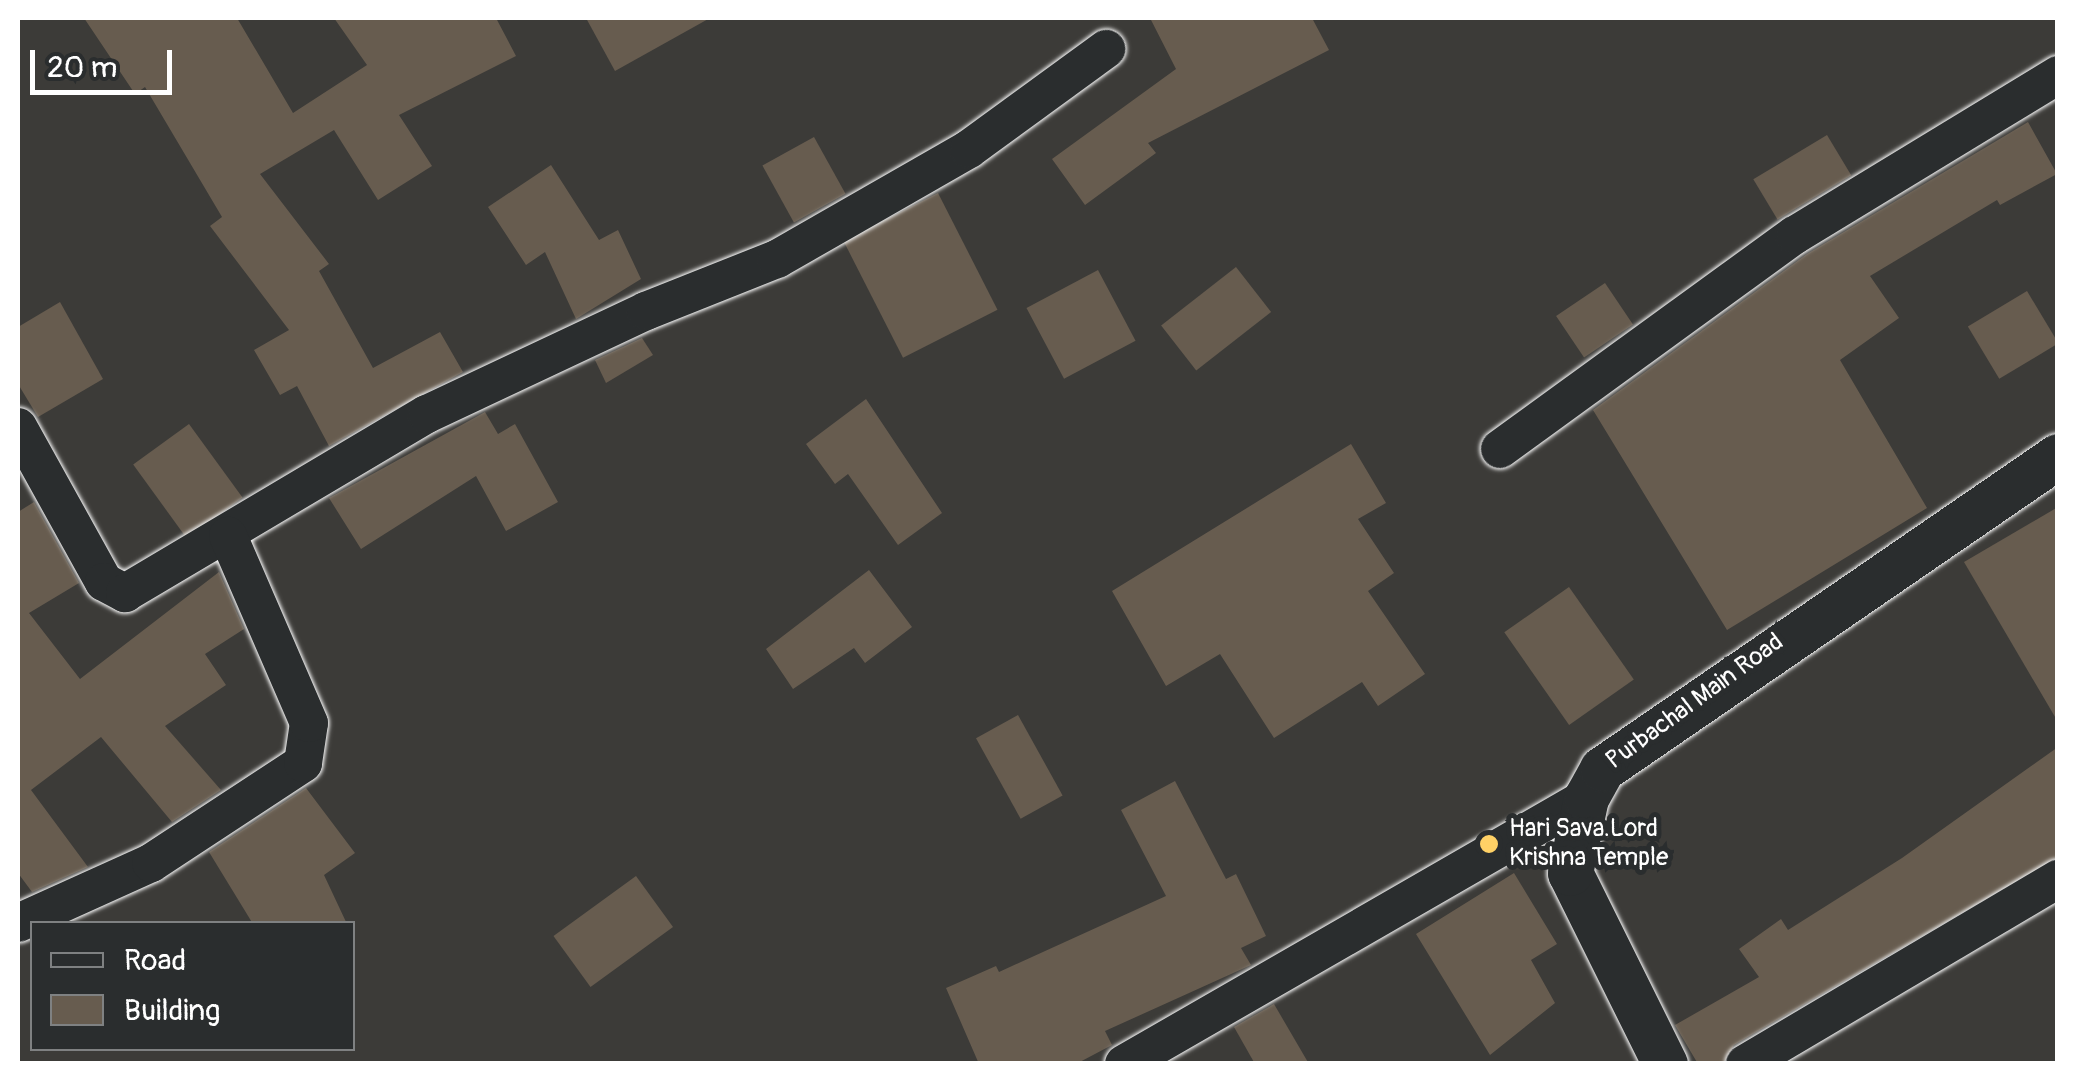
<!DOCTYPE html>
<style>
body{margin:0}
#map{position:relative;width:2075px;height:1081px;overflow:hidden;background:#3c3b38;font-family:Pangolin,sans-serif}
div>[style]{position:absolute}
.building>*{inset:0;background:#675c4f;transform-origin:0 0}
.roads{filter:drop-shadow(0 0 2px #fff) drop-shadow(0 0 2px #fff)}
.minor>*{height:38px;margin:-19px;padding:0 19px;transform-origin:19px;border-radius:19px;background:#2a2d2e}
.tertiary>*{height:45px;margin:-22.5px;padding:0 22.5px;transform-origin:22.5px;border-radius:22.5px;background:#2a2d2e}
.dots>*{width:28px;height:28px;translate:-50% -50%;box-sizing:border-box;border:5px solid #2a2d2e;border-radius:50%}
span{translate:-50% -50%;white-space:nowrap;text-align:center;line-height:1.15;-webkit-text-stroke:10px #2a2d2e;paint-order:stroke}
.street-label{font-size:25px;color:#fff}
.poi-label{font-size:25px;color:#fff}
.left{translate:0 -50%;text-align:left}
.frame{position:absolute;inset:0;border:20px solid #fff;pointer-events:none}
.legend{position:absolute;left:30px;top:921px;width:325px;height:130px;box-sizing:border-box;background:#2a2d2e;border:2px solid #7f8182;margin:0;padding:12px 18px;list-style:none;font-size:30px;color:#fff}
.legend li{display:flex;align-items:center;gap:20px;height:50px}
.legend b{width:50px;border:2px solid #7f8182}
.scale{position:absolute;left:30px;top:50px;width:142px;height:45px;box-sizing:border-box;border:5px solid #fff;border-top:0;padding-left:12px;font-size:30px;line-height:35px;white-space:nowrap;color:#fff;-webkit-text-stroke:8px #2a2d2e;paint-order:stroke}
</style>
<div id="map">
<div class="building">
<i style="clip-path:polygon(84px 18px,237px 18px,293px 113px,367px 65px,334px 18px,496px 18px,516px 56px,399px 115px,432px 166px,378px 200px,334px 130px,260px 174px,329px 264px,319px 271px,373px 368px,440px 332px,463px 372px,329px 446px,297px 386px,280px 395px,254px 350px,289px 330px,210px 226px,222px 217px,145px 87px,135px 94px)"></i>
<i style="clip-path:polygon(586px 18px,710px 18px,615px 71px)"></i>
<i style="clip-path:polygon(1150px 18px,1312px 18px,1329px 50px,1148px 143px,1156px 153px,1085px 205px,1052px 159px,1176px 69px)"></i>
<i style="clip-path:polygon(2028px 122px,2057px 174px,2000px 205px,1997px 200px,1870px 276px,1899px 318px,1840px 360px,1927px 508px,1727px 630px,1593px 410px,1807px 254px)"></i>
<i style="left:1827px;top:135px;width:47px;height:86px;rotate:59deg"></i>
<i style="left:814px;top:137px;width:65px;height:59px;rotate:61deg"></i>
<i style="clip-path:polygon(551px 165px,599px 240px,618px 230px,641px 279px,576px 319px,545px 252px,526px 265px,488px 207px)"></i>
<i style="left:938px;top:193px;width:131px;height:106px;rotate:63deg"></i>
<i style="left:1236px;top:267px;width:57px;height:95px;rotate:52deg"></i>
<i style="left:1098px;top:270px;width:80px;height:81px;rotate:62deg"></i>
<i style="left:1605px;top:283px;width:50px;height:59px;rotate:56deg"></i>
<i style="left:2027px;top:291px;width:61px;height:69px;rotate:59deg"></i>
<i style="clip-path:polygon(60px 302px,103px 379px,38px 417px,18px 384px,18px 327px)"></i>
<i style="clip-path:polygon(642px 338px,653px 355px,606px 383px,595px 360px)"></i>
<i style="clip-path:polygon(866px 399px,942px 513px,898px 545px,848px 474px,835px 484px,806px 444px)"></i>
<i style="clip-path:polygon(485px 412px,498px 434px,515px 424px,558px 502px,506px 531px,476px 476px,361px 549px,329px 498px)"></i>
<i style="left:189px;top:424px;width:91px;height:69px;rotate:54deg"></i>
<i style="clip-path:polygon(1351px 444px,1386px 503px,1358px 519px,1394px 573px,1368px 591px,1425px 674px,1378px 706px,1362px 682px,1274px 738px,1220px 654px,1166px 686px,1112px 591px)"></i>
<i style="clip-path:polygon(34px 502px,79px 583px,29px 613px,80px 679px,219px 572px,244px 629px,205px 654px,226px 685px,165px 726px,221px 790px,172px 822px,101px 737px,31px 790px,88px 867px,32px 892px,18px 873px,18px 512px)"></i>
<i style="clip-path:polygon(2058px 507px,2058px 722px,1964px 562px)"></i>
<i style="clip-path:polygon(869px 570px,912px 627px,865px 663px,854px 648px,793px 689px,766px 649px)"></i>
<i style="left:1569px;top:587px;width:113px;height:79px;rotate:55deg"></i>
<i style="left:1018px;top:715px;width:92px;height:48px;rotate:61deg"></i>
<i style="clip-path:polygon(2058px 747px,2058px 857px,1734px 1045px,1723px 1064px,1698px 1064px,1675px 1025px,1759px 977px,1739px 949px,1781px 919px,1788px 930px,1902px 858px)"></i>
<i style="clip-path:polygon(1175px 781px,1226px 879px,1236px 874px,1266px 936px,1241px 948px,1251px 965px,1105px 1031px,1112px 1045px,1076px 1064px,979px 1064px,946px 988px,996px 966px,999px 972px,1166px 896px,1121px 810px)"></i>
<i style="clip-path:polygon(306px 788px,355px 853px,324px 875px,347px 924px,253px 924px,209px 852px)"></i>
<i style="clip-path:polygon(1514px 873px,1557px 944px,1531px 960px,1555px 1003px,1490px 1055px,1416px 934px)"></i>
<i style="left:636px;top:876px;width:63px;height:102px;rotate:54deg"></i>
<i style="clip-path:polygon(1274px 1004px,1309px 1064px,1255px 1064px,1234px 1027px)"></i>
</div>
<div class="roads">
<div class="minor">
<i style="left:18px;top:427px;width:177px;rotate:61deg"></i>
<i style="left:104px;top:582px;width:24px;rotate:28deg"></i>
<i style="left:125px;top:593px;width:351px;rotate:-30.7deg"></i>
<i style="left:427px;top:414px;width:242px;rotate:-25.2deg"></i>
<i style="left:646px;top:311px;width:141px;rotate:-21.7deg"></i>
<i style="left:777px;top:259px;width:221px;rotate:-29.8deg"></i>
<i style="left:969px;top:149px;width:170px;rotate:-36.1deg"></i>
<i style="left:1500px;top:449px;width:364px;rotate:-36deg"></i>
<i style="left:1795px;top:235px;width:308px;rotate:-31.3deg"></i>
<i style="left:18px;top:923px;width:146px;rotate:-24.3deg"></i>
<i style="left:151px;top:863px;width:182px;rotate:-33.3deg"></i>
<i style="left:303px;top:763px;width:40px;rotate:-81.5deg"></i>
<i style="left:309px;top:723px;width:204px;rotate:-113.4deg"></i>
<i style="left:1124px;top:1064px;width:533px;rotate:-29.93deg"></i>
<i style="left:1745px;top:1064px;width:364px;rotate:-30.6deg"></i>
</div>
<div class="tertiary">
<i style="left:1665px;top:1064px;width:213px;rotate:-116.4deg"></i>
<i style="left:1570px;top:873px;width:77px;rotate:-78deg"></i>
<i style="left:1586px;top:798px;width:33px;rotate:-61deg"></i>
<i style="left:1602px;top:769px;width:553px;rotate:-34.47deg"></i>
</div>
</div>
<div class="dots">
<i style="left:1489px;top:844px;background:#ffd166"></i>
</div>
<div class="street-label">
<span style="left:1695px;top:702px;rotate:-36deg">Purbachal Main Road</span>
</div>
<div class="poi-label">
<span class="left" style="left:1509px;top:844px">Hari Sava.Lord<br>Krishna Temple</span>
</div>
<div class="frame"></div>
<ul class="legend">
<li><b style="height:12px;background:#2a2d2e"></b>Road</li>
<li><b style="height:28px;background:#675c4f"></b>Building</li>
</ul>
<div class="scale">20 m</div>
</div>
